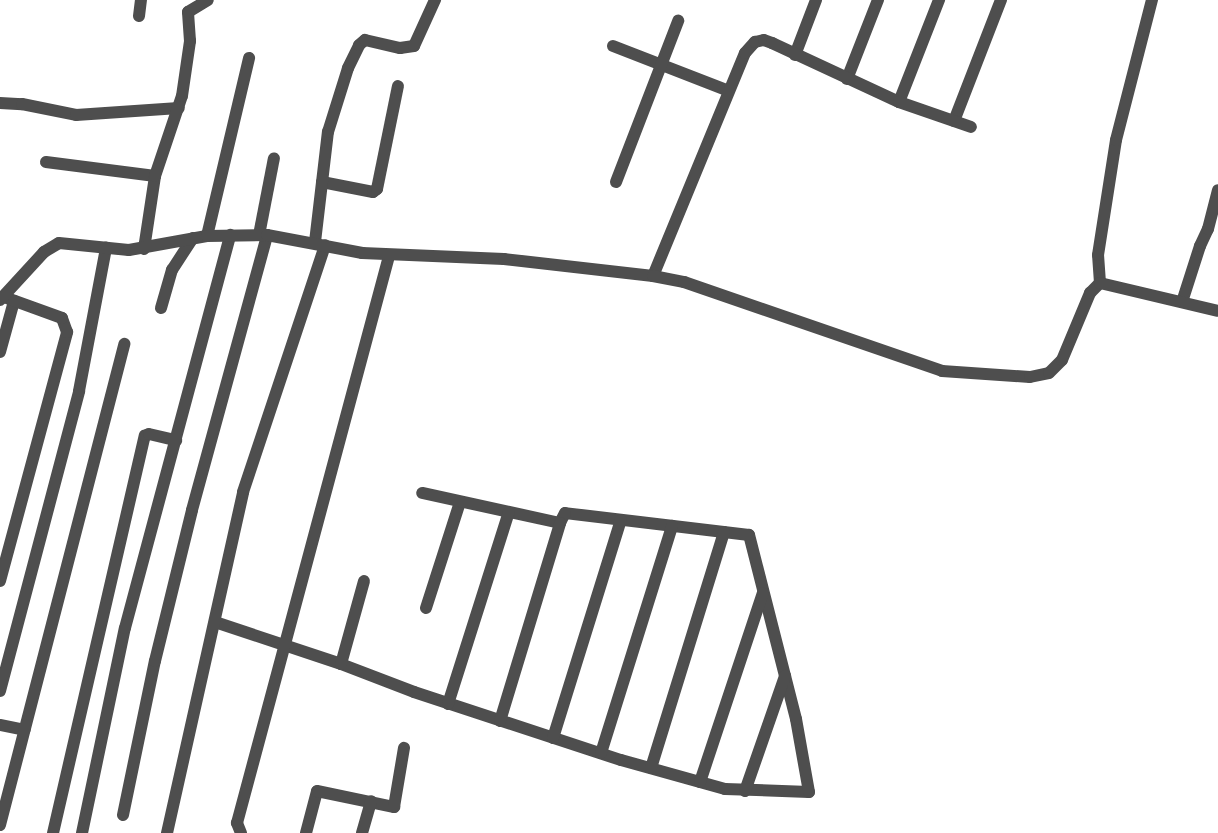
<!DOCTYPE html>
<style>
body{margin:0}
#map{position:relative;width:1218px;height:833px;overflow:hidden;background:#fff;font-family:Karla,sans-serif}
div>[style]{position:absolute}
.minor>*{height:12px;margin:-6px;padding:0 6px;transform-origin:6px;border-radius:6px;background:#4e4e4e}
.tertiary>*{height:12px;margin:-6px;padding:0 6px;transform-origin:6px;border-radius:6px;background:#4e4e4e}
span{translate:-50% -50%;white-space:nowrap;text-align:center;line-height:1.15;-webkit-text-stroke:4.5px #fff;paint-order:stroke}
</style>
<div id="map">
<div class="minor">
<i style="left:139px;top:16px;width:16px;rotate:-83deg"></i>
<i style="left:613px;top:46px;width:124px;rotate:21.2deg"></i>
<i style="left:795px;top:55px;width:59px;rotate:-69.1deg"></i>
<i style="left:847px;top:79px;width:85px;rotate:-68.6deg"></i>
<i style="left:899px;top:102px;width:110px;rotate:-68.6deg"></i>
<i style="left:0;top:103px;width:22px;rotate:3deg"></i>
<i style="left:22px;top:104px;width:55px;rotate:11.5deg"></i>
<i style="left:76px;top:115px;width:103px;rotate:-3.9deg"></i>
<i style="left:954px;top:121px;width:130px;rotate:-68.8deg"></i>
<i style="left:46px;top:162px;width:110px;rotate:7.3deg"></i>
<i style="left:322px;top:182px;width:52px;rotate:11.1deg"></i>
<i style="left:373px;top:192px;width:5px;rotate:-37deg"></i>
<i style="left:377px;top:189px;width:105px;rotate:-78.5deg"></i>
<i style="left:616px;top:182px;width:173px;rotate:-68.9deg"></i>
<i style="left:259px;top:235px;width:78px;rotate:-79deg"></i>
<i style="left:207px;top:236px;width:183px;rotate:-76.7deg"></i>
<i style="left:315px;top:242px;width:111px;rotate:-83.3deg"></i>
<i style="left:328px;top:132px;width:67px;rotate:-72.6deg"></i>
<i style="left:348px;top:68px;width:25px;rotate:-64deg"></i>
<i style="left:359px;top:45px;width:8px;rotate:-40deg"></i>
<i style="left:365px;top:40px;width:36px;rotate:13deg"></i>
<i style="left:400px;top:48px;width:14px;rotate:-8deg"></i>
<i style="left:414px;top:46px;width:51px;rotate:-65.5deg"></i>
<i style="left:144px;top:249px;width:74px;rotate:-81.4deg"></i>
<i style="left:155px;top:176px;width:84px;rotate:-71.4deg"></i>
<i style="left:182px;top:96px;width:56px;rotate:-81.7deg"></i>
<i style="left:190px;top:41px;width:29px;rotate:-94deg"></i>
<i style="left:188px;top:12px;width:23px;rotate:-31deg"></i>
<i style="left:653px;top:276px;width:241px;rotate:-67.6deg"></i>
<i style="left:745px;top:53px;width:15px;rotate:-48deg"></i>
<i style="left:755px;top:42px;width:9px;rotate:-13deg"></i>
<i style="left:764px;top:40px;width:9px;rotate:21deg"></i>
<i style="left:772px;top:43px;width:140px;rotate:24.9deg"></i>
<i style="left:899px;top:102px;width:76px;rotate:19.1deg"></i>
<i style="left:1100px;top:283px;width:28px;rotate:-94deg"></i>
<i style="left:1098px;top:255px;width:116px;rotate:-81.1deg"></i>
<i style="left:1116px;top:140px;width:145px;rotate:-75.6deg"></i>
<i style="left:1182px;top:302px;width:59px;rotate:-72.2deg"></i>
<i style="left:1200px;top:246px;width:19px;rotate:-65deg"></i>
<i style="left:1208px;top:229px;width:40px;rotate:-75.6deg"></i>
<i style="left:161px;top:308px;width:40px;rotate:-74deg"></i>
<i style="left:172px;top:270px;width:38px;rotate:-57deg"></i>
<i style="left:0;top:352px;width:53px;rotate:-74.6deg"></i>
<i style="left:0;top:581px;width:258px;rotate:-74.9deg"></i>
<i style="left:67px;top:332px;width:15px;rotate:-110deg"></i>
<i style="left:62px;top:318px;width:62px;rotate:-160.1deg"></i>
<i style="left:426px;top:608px;width:111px;rotate:-72.2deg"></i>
<i style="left:215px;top:622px;width:133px;rotate:18.4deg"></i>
<i style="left:341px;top:664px;width:78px;rotate:21deg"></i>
<i style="left:414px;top:692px;width:218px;rotate:18.2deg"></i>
<i style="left:621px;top:760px;width:108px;rotate:15.6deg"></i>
<i style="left:725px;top:789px;width:84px;rotate:2deg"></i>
<i style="left:809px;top:792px;width:74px;rotate:-100.1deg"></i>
<i style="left:796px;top:719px;width:190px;rotate:-104.3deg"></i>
<i style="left:749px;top:535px;width:185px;rotate:-173.2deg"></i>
<i style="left:565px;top:513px;width:11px;rotate:117deg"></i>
<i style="left:560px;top:523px;width:141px;rotate:-167.7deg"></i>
<i style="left:341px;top:664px;width:86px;rotate:-74.5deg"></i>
<i style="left:0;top:691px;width:310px;rotate:-75.2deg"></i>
<i style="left:79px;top:391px;width:146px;rotate:-79.3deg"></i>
<i style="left:448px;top:704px;width:201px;rotate:-72.4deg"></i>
<i style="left:500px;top:721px;width:207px;rotate:-73.1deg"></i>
<i style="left:0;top:725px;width:25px;rotate:11deg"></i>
<i style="left:553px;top:738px;width:228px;rotate:-72.7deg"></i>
<i style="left:601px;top:753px;width:238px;rotate:-72.6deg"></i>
<i style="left:651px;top:768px;width:247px;rotate:-72.8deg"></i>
<i style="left:700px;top:782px;width:199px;rotate:-71.6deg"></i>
<i style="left:745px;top:791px;width:122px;rotate:-70.8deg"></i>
<i style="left:123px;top:815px;width:157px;rotate:-78.3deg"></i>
<i style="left:155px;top:661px;width:155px;rotate:-76.2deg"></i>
<i style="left:192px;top:510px;width:285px;rotate:-74.7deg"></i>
<i style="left:0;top:825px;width:497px;rotate:-75.5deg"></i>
<i style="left:53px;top:833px;width:408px;rotate:-77deg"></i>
<i style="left:145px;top:436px;width:4px;rotate:-27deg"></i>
<i style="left:149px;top:434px;width:28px;rotate:13deg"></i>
<i style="left:82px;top:833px;width:209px;rotate:-78.2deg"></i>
<i style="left:125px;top:628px;width:407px;rotate:-75deg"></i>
<i style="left:167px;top:833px;width:349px;rotate:-77.4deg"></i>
<i style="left:243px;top:492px;width:260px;rotate:-71.6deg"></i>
<i style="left:241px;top:833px;width:11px;rotate:-112deg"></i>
<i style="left:237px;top:823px;width:587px;rotate:-74.99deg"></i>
<i style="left:306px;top:833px;width:43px;rotate:-75.3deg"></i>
<i style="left:317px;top:791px;width:79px;rotate:11.7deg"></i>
<i style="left:394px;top:807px;width:60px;rotate:-80.4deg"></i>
<i style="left:362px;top:833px;width:33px;rotate:-74deg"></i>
</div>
<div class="tertiary">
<i style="left:0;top:300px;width:65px;rotate:-47.5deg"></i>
<i style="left:44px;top:252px;width:17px;rotate:-31deg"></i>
<i style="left:59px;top:243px;width:70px;rotate:5.7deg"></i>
<i style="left:129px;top:250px;width:79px;rotate:-10.2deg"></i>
<i style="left:207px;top:236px;width:60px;rotate:-1deg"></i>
<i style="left:267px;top:235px;width:97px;rotate:10.7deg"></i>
<i style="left:362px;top:253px;width:142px;rotate:2.4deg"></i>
<i style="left:504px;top:259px;width:150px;rotate:6.5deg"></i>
<i style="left:653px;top:276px;width:32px;rotate:11deg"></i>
<i style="left:684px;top:282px;width:273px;rotate:19deg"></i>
<i style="left:942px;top:371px;width:88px;rotate:3.9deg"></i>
<i style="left:1030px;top:377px;width:19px;rotate:-12deg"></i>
<i style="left:1049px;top:373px;width:18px;rotate:-45deg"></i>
<i style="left:1062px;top:360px;width:73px;rotate:-67.3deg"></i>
<i style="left:1090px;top:293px;width:14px;rotate:-45deg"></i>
<i style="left:1100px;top:283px;width:121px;rotate:13.3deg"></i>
</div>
</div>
